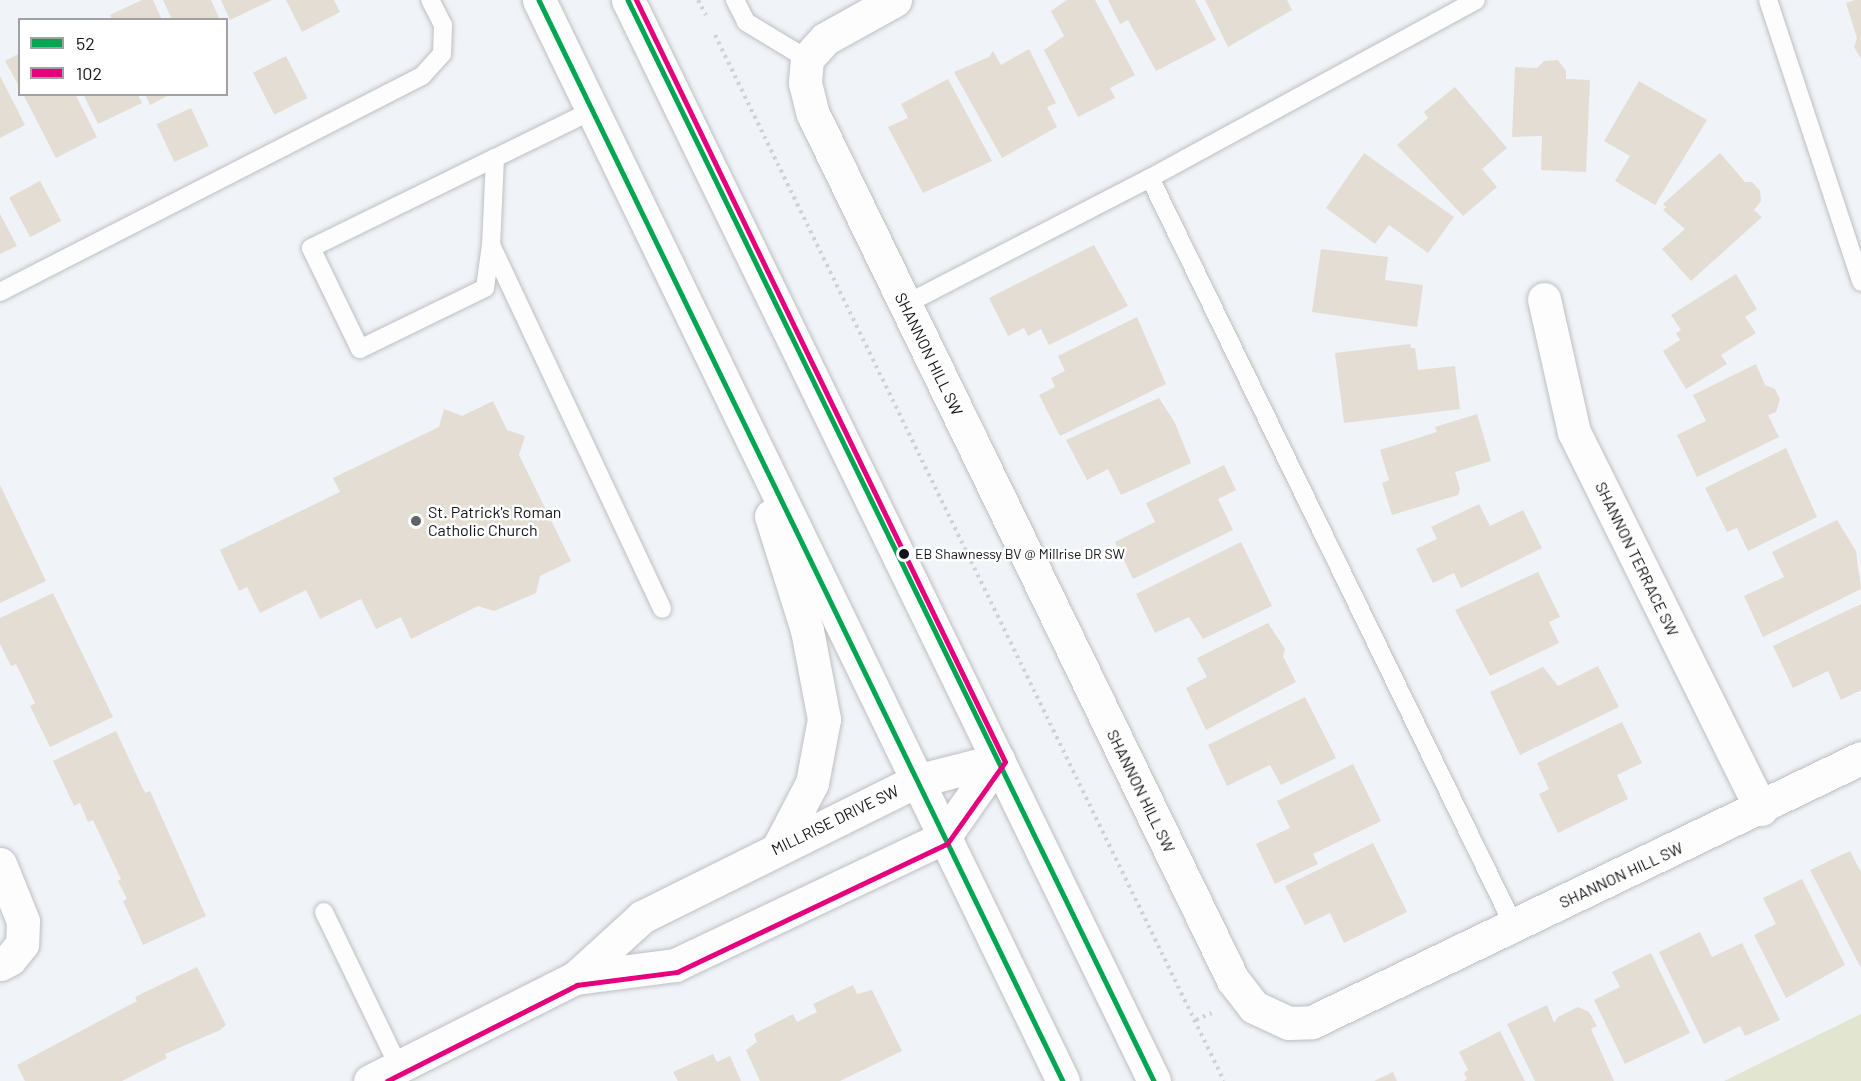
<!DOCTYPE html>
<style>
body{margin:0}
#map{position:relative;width:1861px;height:1081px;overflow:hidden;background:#f0f3f7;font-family:Barlow,sans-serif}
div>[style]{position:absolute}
.green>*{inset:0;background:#e2e6d0}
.building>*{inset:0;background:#e3ddd4;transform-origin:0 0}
.path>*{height:4px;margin-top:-2px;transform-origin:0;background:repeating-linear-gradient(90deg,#d1d2d3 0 3px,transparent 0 7.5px)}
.roads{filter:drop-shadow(0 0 2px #bdbfc2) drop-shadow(0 0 2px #bdbfc2)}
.service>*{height:18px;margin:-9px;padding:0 9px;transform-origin:9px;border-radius:9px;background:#fdfdfe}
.minor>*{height:33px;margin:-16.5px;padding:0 16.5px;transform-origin:16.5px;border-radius:16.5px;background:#fdfdfe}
.secondary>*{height:33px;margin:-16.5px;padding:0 16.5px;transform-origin:16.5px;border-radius:16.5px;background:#fdfdfe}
.bus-1>*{height:4.5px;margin:-2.25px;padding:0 2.25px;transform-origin:2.25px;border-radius:2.25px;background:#00a651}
.bus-2>*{height:4.5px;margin:-2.25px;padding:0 2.25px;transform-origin:2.25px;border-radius:2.25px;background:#e5007d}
.dots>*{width:16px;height:16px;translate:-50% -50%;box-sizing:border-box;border:3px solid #fff;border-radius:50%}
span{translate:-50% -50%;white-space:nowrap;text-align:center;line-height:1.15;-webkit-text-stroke:5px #fff;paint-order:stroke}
.bus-label{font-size:14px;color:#131518}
.left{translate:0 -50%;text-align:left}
.street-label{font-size:16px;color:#131518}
.poi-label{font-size:16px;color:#131518}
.legend{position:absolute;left:18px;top:18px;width:210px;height:78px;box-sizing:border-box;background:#fff;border:2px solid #a1a1a3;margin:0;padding:8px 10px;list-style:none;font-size:18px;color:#131518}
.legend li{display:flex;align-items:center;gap:12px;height:30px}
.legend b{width:30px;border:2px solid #a1a1a3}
</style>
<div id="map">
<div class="green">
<i style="clip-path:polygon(1861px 1014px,1861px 1081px,1724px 1081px)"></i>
</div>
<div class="building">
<i style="clip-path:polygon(142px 0,153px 0,162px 20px,112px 20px,110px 15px)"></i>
<i style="clip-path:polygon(163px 0,211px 0,220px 20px,172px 20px)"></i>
<i style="clip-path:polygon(221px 0,272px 0,230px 20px)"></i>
<i style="clip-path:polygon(286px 0,334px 0,340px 12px,302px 32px)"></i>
<i style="clip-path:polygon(1067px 0,1095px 0,1135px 75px,1110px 88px,1115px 98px,1078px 117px,1044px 50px,1064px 36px,1051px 11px)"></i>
<i style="clip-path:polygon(1108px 0,1195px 0,1216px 40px,1156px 71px,1128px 20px,1120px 24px)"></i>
<i style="clip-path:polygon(1205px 0,1287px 0,1292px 10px,1228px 47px)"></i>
<i style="clip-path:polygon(1855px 0,1861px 0,1861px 59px,1854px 47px,1857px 38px,1846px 3px)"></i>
<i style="clip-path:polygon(1029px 49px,1056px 103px,1047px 107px,1057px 127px,1002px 158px,954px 72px,989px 57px,993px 51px,1001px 65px)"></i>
<i style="clip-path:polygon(20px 53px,20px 88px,5px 61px)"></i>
<i style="left:286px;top:56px;width:47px;height:37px;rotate:63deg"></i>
<i style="clip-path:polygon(1558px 60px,1566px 71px,1566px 79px,1590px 80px,1586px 172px,1541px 170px,1542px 136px,1512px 137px,1515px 67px,1537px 68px,1544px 61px)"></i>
<i style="clip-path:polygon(0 76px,25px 125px,0 138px)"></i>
<i style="clip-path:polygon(948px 79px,992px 161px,923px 193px,888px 127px,908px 118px,901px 104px)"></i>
<i style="clip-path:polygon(1639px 81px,1707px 120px,1655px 205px,1615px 181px,1630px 156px,1604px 141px)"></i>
<i style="clip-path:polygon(1455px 87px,1507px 148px,1482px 169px,1497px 187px,1463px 216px,1397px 145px,1428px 118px,1424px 112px)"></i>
<i style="clip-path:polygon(23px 94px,75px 94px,97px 137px,56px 158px)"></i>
<i style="clip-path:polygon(83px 94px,138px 94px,142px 103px,98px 124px)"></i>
<i style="clip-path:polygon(145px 94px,171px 94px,150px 105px)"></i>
<i style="left:191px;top:108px;width:42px;height:38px;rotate:65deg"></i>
<i style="clip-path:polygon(1364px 153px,1454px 217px,1428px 253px,1389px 225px,1375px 244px,1326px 208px)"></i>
<i style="clip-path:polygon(1720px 153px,1745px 182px,1752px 182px,1760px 191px,1761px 201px,1754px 210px,1762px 217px,1691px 281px,1662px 249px,1685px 229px,1663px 210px,1666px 207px,1663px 204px)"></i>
<i style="left:40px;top:181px;width:45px;height:35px;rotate:62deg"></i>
<i style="clip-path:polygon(0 214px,17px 246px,0 254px)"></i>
<i style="clip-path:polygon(1094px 245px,1128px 306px,1049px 345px,1041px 329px,1028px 336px,1024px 328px,1008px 336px,989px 298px)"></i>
<i style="clip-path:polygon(1321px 249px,1388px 257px,1385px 280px,1423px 285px,1417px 327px,1312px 312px)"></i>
<i style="clip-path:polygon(1736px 274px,1757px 309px,1745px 317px,1756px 333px,1721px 355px,1727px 364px,1686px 389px,1663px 351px,1680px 340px,1676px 333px,1681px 330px,1671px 315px)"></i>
<i style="clip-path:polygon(1137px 317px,1166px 384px,1060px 436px,1039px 395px,1055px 387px,1051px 378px,1065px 371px,1058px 356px)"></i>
<i style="clip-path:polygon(1410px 344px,1411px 348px,1415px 348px,1418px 370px,1455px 366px,1460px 409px,1344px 423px,1335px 353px)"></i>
<i style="clip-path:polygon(1756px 364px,1765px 385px,1775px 389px,1780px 399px,1776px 412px,1768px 415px,1779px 437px,1697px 477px,1677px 435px,1706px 421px,1693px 395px)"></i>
<i style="clip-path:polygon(1159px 398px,1175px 423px,1191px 463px,1121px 495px,1108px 469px,1087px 480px,1066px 440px)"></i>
<i style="clip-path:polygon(493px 401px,507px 430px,525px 436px,519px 455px,571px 561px,540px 576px,536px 593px,494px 611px,478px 606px,411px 639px,401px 617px,376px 629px,361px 599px,320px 619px,306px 590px,260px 613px,247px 587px,239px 591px,220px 550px,340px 492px,333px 478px,439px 427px,444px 409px,462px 416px)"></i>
<i style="clip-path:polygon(1477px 414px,1491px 461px,1455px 472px,1460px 489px,1458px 495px,1392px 515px,1382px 483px,1389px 480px,1380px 450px,1437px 432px,1435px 427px)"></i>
<i style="clip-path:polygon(1786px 448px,1817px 517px,1748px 551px,1737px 528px,1727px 532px,1705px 488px)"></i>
<i style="clip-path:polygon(1224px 465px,1236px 490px,1218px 499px,1233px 530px,1133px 579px,1115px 542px,1155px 522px,1146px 503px)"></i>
<i style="clip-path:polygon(0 485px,46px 581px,0 603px)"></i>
<i style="clip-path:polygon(1479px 504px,1490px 526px,1523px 510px,1542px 548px,1461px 588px,1454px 573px,1433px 583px,1416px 549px,1437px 539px,1431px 527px)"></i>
<i style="clip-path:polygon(1837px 520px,1856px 551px,1861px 589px,1763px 637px,1744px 596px,1784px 577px,1772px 552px)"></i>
<i style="clip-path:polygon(1241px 542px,1272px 606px,1203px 639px,1189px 617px,1155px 633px,1136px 594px)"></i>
<i style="clip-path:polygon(1538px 572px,1560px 617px,1549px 622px,1559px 643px,1490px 676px,1455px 610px)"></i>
<i style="clip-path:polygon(53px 593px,113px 717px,50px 747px,30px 706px,35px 703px,16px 664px,11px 666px,0 644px,0 618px)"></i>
<i style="clip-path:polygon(1861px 604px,1861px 690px,1841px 700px,1828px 671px,1793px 688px,1773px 646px)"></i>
<i style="clip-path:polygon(1268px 623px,1285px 649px,1283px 656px,1296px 682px,1206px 730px,1186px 688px,1207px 677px,1197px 658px)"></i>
<i style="clip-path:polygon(1598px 666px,1619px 707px,1520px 755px,1490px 692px,1543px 667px,1558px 686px)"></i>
<i style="clip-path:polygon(1305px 697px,1336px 758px,1281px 785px,1270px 765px,1227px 786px,1208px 745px)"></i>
<i style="clip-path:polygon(1622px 722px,1642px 763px,1617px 775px,1628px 799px,1558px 833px,1539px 794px,1549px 789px,1537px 763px)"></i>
<i style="clip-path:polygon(116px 731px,145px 793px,150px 791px,206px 916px,143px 945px,123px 901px,127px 899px,118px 881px,121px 879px,93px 820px,88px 822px,80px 803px,74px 806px,53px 761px)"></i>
<i style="clip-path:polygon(1353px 764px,1381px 821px,1313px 854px,1318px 864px,1275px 884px,1256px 844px,1290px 828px,1277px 801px)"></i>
<i style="clip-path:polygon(1373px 843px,1407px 912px,1344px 943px,1330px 913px,1305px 925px,1285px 886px)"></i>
<i style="clip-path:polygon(1850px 851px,1861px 872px,1861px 968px,1810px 870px)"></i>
<i style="clip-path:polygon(1802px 879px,1845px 965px,1786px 998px,1754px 935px,1776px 924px,1763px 898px)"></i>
<i style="clip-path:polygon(1700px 932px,1712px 957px,1742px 943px,1780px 1020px,1745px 1036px,1740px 1026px,1704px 1044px,1659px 952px)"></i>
<i style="clip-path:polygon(1651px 953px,1690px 1033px,1625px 1064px,1594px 1000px,1620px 987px,1612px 972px)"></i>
<i style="clip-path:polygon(197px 967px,226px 1025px,220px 1030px,165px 1054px,167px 1058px,122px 1081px,25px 1081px,17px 1065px,137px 1001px,135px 997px)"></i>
<i style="clip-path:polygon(853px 985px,857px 994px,872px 990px,902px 1051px,840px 1081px,760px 1081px,746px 1050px,757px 1042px,754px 1034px,793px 1014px,797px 1022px,817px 1012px,813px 1004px)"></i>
<i style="clip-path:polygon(1547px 1005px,1554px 1023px,1558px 1017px,1578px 1007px,1589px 1012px,1597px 1026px,1591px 1029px,1614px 1081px,1535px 1081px,1507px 1024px)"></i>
<i style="clip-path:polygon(1500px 1031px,1525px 1081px,1464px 1081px,1467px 1079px,1464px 1073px,1468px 1070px,1459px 1052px)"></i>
<i style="clip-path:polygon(713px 1054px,717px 1062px,730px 1056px,741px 1081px,678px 1081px,673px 1072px)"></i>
<i style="clip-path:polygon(1393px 1072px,1397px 1081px,1374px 1081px)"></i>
</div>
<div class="path">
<i style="left:698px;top:0;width:17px;rotate:62deg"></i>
<i style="left:715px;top:35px;width:1163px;rotate:64.05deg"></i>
<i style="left:1196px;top:1020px;width:17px;rotate:-24deg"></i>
</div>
<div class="roads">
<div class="service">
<i style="left:735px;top:0;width:25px;rotate:63deg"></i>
<i style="left:746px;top:22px;width:71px;rotate:31.2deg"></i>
<i style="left:1768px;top:0;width:297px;rotate:71.7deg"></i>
<i style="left:495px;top:158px;width:87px;rotate:92.6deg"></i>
<i style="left:491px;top:245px;width:43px;rotate:97.9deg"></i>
<i style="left:485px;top:288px;width:139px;rotate:154deg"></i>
<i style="left:360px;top:349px;width:112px;rotate:-115.9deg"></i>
<i style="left:311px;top:248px;width:205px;rotate:-26.1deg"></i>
<i style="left:495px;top:158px;width:109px;rotate:-26.1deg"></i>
<i style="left:1150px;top:178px;width:832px;rotate:64.05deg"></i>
<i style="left:491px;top:245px;width:402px;rotate:64.8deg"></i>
<i style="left:0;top:292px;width:474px;rotate:-27.1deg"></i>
<i style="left:422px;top:76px;width:30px;rotate:-48deg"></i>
<i style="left:442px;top:54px;width:29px;rotate:-88deg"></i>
<i style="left:443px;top:25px;width:28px;rotate:-117deg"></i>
<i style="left:904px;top:305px;width:277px;rotate:-27.3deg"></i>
<i style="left:1150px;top:178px;width:371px;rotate:-28.6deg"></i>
<i style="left:324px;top:912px;width:172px;rotate:64.2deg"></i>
</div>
<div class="minor">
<i style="left:895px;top:0;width:80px;rotate:150.9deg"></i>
<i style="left:825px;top:39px;width:27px;rotate:132deg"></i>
<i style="left:807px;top:59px;width:24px;rotate:95deg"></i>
<i style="left:805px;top:83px;width:32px;rotate:76deg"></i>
<i style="left:813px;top:114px;width:962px;rotate:64.13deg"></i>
<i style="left:1233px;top:980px;width:34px;rotate:52deg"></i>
<i style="left:1254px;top:1007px;width:38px;rotate:25deg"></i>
<i style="left:1289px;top:1023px;width:23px;rotate:-2deg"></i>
<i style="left:1312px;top:1022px;width:609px;rotate:-25.68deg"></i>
<i style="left:1544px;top:299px;width:136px;rotate:77.3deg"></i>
<i style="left:1574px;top:432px;width:421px;rotate:63.6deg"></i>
<i style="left:0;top:864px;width:61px;rotate:68deg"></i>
<i style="left:23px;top:921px;width:23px;rotate:92deg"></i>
<i style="left:22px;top:944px;width:19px;rotate:129deg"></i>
<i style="left:10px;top:959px;width:11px;rotate:153deg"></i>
<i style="left:575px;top:978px;width:101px;rotate:-7.4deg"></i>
<i style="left:675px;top:965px;width:298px;rotate:-25.4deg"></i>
<i style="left:944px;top:837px;width:94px;rotate:-55deg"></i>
<i style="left:370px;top:1081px;width:229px;rotate:-26.7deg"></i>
<i style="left:575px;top:978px;width:91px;rotate:-42.3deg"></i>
<i style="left:642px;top:917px;width:306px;rotate:-26.4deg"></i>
<i style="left:916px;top:781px;width:85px;rotate:-14.4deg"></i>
</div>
<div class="secondary">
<i style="left:539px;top:0;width:1201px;rotate:64.14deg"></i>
<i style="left:628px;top:0;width:1202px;rotate:64.05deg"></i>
<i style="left:771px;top:516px;width:120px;rotate:72.5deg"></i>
<i style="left:807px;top:630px;width:91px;rotate:79.2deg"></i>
<i style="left:824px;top:719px;width:65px;rotate:100.6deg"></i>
<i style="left:812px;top:783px;width:73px;rotate:117.6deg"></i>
</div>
</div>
<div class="bus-1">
<i style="left:539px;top:0;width:1201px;rotate:64.14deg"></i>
<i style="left:628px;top:0;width:1202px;rotate:64.05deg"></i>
</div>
<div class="bus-2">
<i style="left:387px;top:1081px;width:213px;rotate:-26.8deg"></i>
<i style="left:577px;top:985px;width:101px;rotate:-7.4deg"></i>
<i style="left:677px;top:972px;width:299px;rotate:-25.4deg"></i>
<i style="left:947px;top:844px;width:100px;rotate:-54.7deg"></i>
<i style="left:1005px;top:762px;width:847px;rotate:-115.84deg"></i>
</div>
<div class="dots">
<i style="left:416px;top:521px;background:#606366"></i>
<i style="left:904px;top:554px;background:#131518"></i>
</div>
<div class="bus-label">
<span class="left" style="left:915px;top:554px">EB Shawnessy BV @ Millrise DR SW</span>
</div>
<div class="street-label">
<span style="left:929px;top:354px;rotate:64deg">SHANNON HILL SW</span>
<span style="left:1637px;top:559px;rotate:64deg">SHANNON TERRACE SW</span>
<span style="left:1141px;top:791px;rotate:64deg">SHANNON HILL SW</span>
<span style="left:835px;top:820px;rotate:-26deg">MILLRISE DRIVE SW</span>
<span style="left:1621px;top:875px;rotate:-25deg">SHANNON HILL SW</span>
</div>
<div class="poi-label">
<span class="left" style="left:428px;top:521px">St. Patrick's Roman<br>Catholic Church</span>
</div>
<ul class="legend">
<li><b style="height:8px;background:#00a651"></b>52</li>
<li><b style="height:8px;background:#e5007d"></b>102</li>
</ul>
</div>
